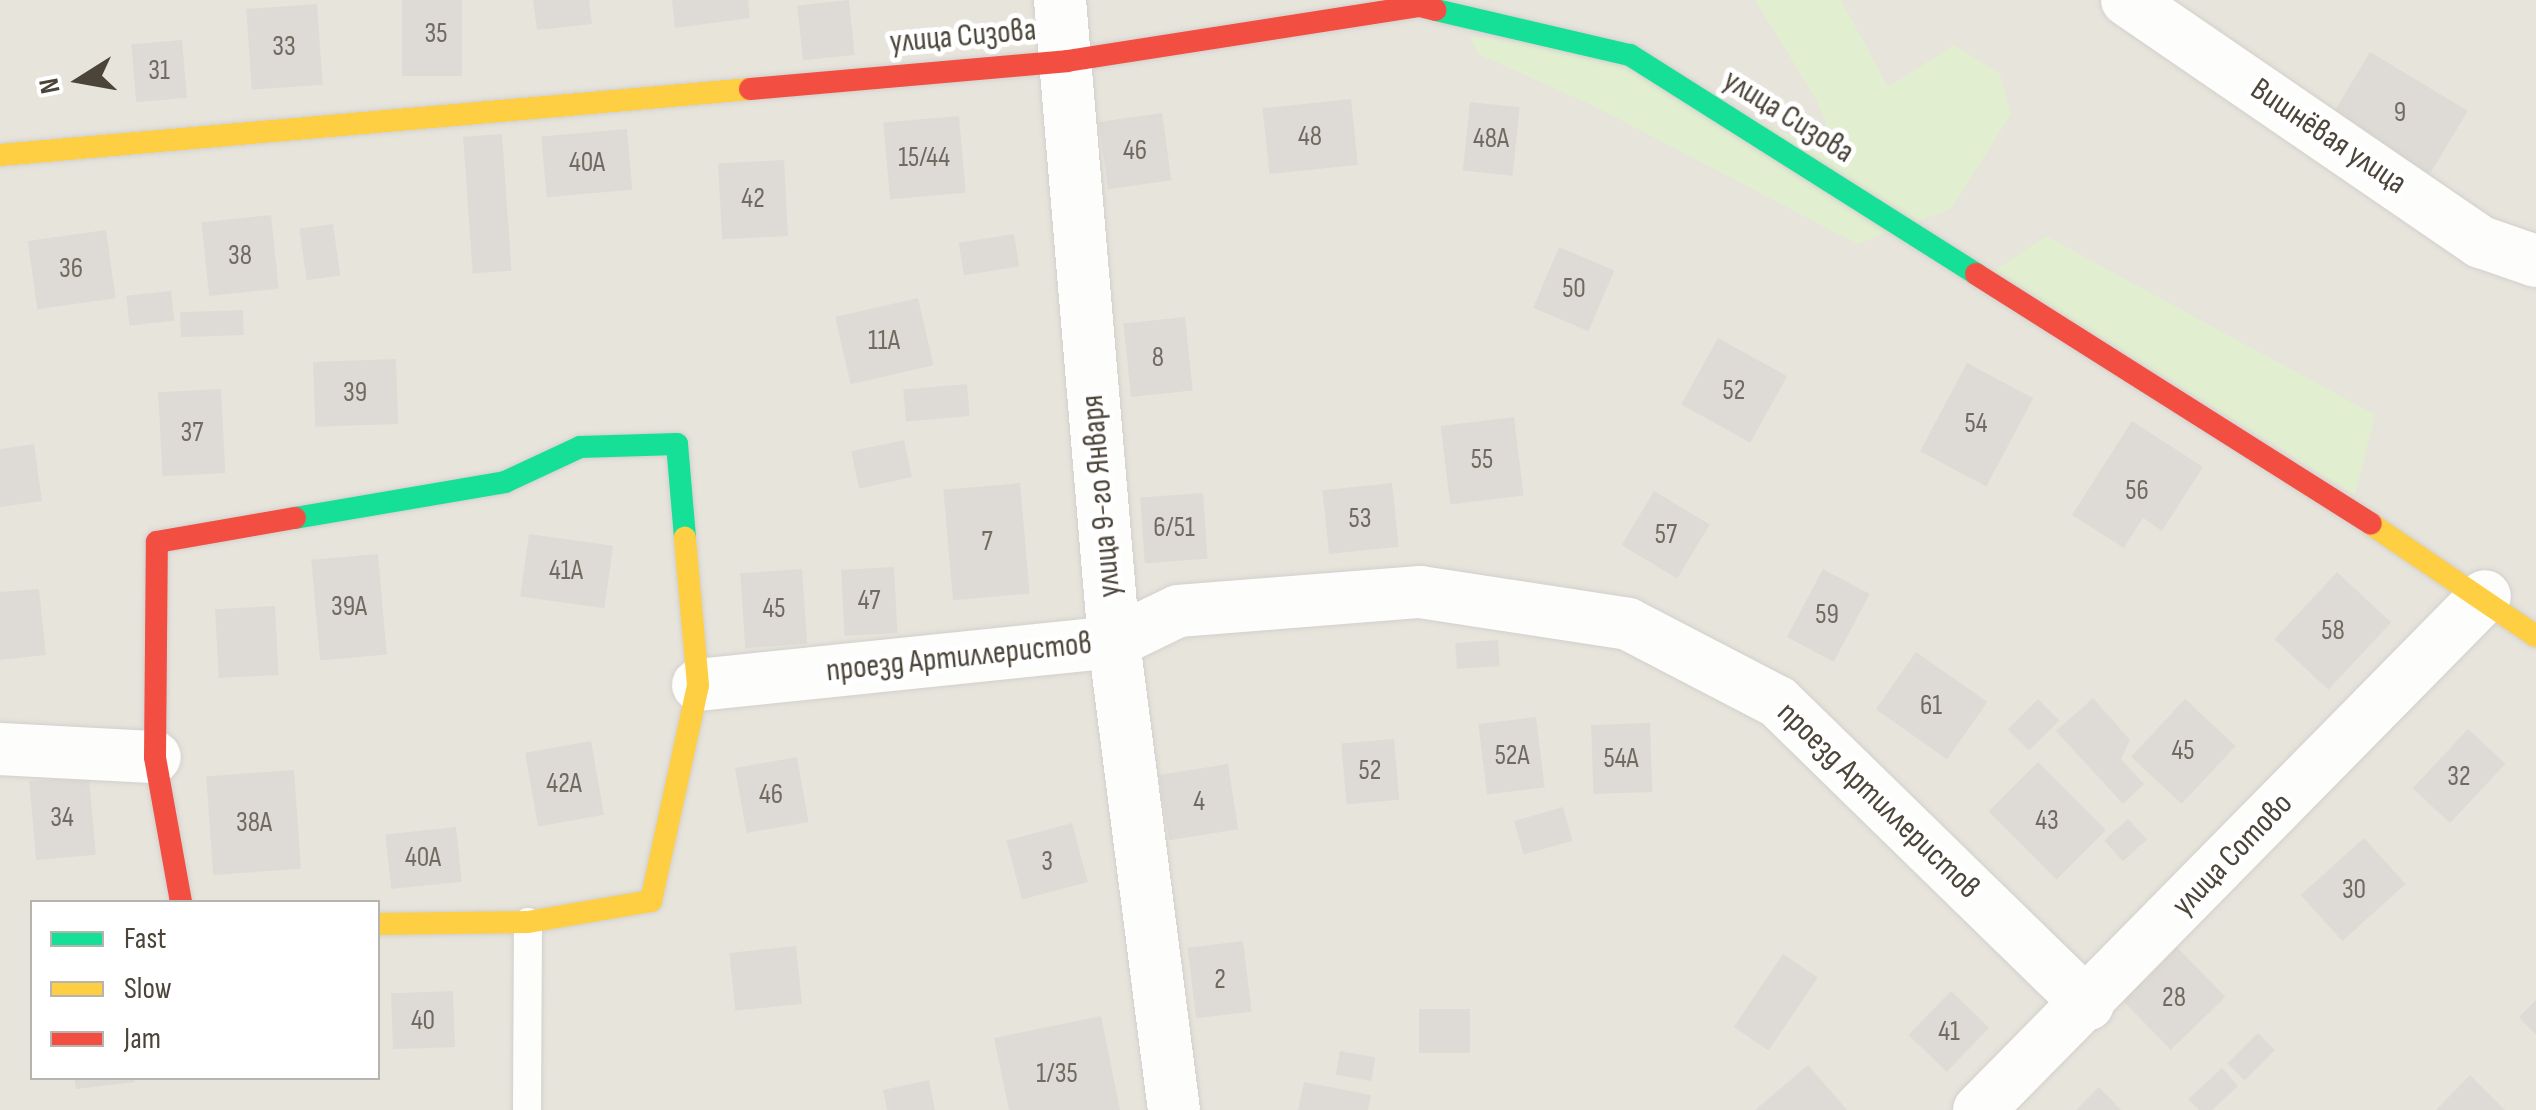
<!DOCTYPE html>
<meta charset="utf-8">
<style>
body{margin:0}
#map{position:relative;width:2536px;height:1110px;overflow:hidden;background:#f4f2ee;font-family:"Sofia Sans Condensed",sans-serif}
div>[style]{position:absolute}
.residential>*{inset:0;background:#e7e4dc}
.green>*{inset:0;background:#e1eecf}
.building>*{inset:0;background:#dedbd6;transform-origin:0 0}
.roads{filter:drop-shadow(0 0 2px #d2d0cb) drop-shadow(0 0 2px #d2d0cb)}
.lane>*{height:28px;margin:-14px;padding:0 14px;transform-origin:14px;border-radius:14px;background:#fdfdfc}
.street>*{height:52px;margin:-26px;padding:0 26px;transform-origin:26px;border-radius:26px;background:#fdfdfc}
.fast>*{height:22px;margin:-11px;padding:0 11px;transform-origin:11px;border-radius:11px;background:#16e098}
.slow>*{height:22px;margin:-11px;padding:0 11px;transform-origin:11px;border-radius:11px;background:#ffcf43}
.jam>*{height:22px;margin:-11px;padding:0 11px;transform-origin:11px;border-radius:11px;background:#f24e42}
span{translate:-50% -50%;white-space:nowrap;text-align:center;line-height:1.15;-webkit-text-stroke:10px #fff;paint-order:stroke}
.number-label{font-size:28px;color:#706a61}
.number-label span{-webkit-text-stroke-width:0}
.street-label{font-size:32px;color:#4b4439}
.legend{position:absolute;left:30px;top:900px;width:350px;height:180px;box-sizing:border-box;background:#fff;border:2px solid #b7b4b0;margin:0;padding:12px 18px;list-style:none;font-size:30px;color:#4b4439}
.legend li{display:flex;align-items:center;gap:20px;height:50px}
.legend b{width:50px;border:2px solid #b7b4b0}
.north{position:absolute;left:30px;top:30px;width:100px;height:100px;-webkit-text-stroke:8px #fff;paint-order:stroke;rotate:259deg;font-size:28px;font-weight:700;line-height:40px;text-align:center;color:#4b4439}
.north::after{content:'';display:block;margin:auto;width:35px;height:45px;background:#4b4439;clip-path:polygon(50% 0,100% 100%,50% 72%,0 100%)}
</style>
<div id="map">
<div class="residential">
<i style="clip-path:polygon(evenodd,0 0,2536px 0,2536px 1110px,0 1110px,0 0,32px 902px,378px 902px,378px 1078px,32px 1078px,32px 902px)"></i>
</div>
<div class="green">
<i style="clip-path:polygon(1755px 0,1841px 0,1888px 87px,1954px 45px,2000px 74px,2011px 114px,1951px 209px,1857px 244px,1594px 106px,1478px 54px,1470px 36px,1606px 54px,1822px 149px,1831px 139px,1817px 101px)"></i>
<i style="clip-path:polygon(2046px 236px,2375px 415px,2355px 495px,1994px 271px)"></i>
</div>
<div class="building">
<i style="left:402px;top:0;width:60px;height:76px"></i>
<i style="clip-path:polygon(533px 0,589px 0,592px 24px,537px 30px)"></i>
<i style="clip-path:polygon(672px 0,748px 0,750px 18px,675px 28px)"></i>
<i style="left:849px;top:0;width:55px;height:52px;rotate:84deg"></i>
<i style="left:317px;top:4px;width:81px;height:71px;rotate:86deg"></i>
<i style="left:182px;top:40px;width:58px;height:51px;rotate:85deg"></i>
<i style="left:2370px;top:52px;width:114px;height:74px;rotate:31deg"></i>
<i style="left:1351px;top:99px;width:66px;height:89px;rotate:84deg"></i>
<i style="left:1470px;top:102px;width:50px;height:69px;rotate:6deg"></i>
<i style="left:1162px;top:113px;width:68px;height:64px;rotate:82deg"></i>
<i style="left:959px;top:116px;width:77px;height:76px;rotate:85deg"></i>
<i style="left:627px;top:129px;width:61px;height:86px;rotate:85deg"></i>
<i style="left:502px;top:134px;width:137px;height:39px;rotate:86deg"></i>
<i style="left:784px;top:160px;width:76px;height:66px;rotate:87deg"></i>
<i style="left:271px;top:215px;width:74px;height:70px;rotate:84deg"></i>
<i style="left:333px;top:224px;width:52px;height:34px;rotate:82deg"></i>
<i style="left:106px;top:230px;width:69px;height:79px;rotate:82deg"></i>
<i style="left:1014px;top:234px;width:33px;height:56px;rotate:81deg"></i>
<i style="left:1559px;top:247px;width:60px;height:66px;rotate:23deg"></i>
<i style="left:171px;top:291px;width:30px;height:45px;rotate:84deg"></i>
<i style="left:918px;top:298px;width:69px;height:85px;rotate:77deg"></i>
<i style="left:243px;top:310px;width:25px;height:63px;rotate:88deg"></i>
<i style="left:1185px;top:317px;width:74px;height:62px;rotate:84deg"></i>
<i style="left:1718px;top:338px;width:79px;height:76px;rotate:29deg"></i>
<i style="left:396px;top:359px;width:65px;height:83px;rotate:88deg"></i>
<i style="left:1967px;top:363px;width:75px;height:100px;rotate:28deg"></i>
<i style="left:967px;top:384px;width:32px;height:64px;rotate:85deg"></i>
<i style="left:221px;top:389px;width:84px;height:63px;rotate:87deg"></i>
<i style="left:1514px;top:417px;width:79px;height:74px;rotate:83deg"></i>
<i style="clip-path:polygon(2132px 421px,2203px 467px,2162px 531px,2143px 518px,2124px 548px,2072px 515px)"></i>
<i style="left:904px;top:440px;width:38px;height:54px;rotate:78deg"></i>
<i style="clip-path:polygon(34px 444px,42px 501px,0 507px,0 449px)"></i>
<i style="left:1020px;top:483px;width:111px;height:77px;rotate:85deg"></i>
<i style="left:1392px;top:483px;width:64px;height:70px;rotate:84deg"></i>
<i style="left:1654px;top:491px;width:65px;height:63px;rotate:31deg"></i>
<i style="left:1203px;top:493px;width:66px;height:63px;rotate:86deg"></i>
<i style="left:529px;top:534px;width:85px;height:63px;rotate:8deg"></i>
<i style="left:378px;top:554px;width:101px;height:67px;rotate:85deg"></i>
<i style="left:894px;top:567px;width:66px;height:53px;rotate:87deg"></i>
<i style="left:802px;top:569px;width:75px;height:62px;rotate:86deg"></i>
<i style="left:1823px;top:569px;width:53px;height:77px;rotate:28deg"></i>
<i style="left:2337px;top:572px;width:74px;height:92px;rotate:43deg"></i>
<i style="clip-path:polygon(39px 589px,46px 655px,0 660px,0 592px)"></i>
<i style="left:275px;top:606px;width:69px;height:60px;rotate:87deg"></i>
<i style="left:1498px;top:640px;width:26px;height:43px;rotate:86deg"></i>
<i style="left:1916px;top:652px;width:87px;height:70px;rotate:35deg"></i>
<i style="clip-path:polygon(2093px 698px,2130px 740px,2121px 759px,2144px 784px,2123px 804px,2056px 731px)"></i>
<i style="left:2038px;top:699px;width:30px;height:43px;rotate:45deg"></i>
<i style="left:2185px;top:699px;width:69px;height:79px;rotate:43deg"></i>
<i style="left:1536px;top:717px;width:71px;height:58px;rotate:83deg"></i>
<i style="left:1650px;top:723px;width:69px;height:59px;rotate:88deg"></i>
<i style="left:2468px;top:729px;width:51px;height:81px;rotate:43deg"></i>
<i style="left:1394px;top:739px;width:61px;height:53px;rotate:85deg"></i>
<i style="left:591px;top:741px;width:75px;height:67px;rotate:80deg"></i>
<i style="left:797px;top:757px;width:66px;height:63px;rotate:80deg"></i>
<i style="left:2038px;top:762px;width:96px;height:70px;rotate:45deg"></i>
<i style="left:1228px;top:764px;width:66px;height:70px;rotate:81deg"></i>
<i style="left:294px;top:770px;width:99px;height:88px;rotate:86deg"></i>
<i style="left:89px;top:776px;width:79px;height:60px;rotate:85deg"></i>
<i style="left:1563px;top:807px;width:35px;height:51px;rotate:74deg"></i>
<i style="left:2128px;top:819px;width:28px;height:32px;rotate:48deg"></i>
<i style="left:1072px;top:823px;width:61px;height:68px;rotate:75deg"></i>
<i style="left:456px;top:827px;width:55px;height:71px;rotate:84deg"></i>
<i style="left:2364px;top:838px;width:62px;height:85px;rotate:48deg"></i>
<i style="left:1243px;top:941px;width:71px;height:56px;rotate:83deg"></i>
<i style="left:796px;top:946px;width:58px;height:67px;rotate:84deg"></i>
<i style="left:2176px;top:946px;width:71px;height:76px;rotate:46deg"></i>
<i style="left:1783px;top:954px;width:42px;height:88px;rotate:34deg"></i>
<i style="left:453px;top:991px;width:56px;height:62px;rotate:88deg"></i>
<i style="left:1951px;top:991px;width:53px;height:61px;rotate:44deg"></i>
<i style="clip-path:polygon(2536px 1000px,2536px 1035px,2519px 1017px)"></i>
<i style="left:1470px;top:1009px;width:44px;height:51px;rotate:90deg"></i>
<i style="clip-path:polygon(1101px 1016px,1120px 1110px,1009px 1110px,994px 1038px)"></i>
<i style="left:2258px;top:1033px;width:24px;height:43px;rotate:45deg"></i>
<i style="left:1340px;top:1051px;width:36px;height:24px;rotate:10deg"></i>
<i style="clip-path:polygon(1808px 1065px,1847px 1110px,1755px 1110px)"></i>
<i style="clip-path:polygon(2222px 1068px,2238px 1086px,2212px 1110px,2199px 1110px,2188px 1099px)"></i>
<i style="clip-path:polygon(2470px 1075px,2505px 1110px,2436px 1110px)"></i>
<i style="clip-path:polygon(74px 1078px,134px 1078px,135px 1082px,76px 1089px)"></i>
<i style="clip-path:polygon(929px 1080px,935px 1110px,887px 1110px,883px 1090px)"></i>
<i style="clip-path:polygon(1304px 1082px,1371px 1095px,1368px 1110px,1298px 1110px)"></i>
<i style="clip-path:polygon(2099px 1087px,2121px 1110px,2076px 1110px)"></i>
</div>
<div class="roads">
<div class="lane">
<i style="left:527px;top:1110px;width:188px;rotate:-89.7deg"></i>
</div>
<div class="street">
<i style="left:1060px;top:0;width:644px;rotate:85.19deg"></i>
<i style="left:1114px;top:642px;width:472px;rotate:82.7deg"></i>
<i style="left:2127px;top:0;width:429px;rotate:34.4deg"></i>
<i style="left:2481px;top:242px;width:58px;rotate:19.1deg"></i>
<i style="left:698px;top:685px;width:418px;rotate:-5.9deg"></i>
<i style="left:1114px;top:642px;width:71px;rotate:-25.8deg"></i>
<i style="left:1178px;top:611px;width:243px;rotate:-4.5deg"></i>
<i style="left:1420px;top:592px;width:210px;rotate:8.7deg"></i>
<i style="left:1628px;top:624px;width:169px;rotate:27.5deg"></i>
<i style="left:1778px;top:702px;width:433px;rotate:44.3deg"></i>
<i style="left:0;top:749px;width:155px;rotate:3deg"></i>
<i style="left:1979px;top:1110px;width:721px;rotate:-45.45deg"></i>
</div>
<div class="fast">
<i style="left:1436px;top:10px;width:199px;rotate:13.1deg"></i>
<i style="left:1630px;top:55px;width:409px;rotate:32.3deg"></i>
<i style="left:295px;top:518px;width:213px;rotate:-9.7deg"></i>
<i style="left:505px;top:482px;width:83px;rotate:-25deg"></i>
<i style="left:580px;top:447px;width:97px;rotate:-1.8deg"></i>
<i style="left:677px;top:444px;width:94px;rotate:85.1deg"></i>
</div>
<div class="slow">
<i style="left:0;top:155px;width:753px;rotate:-5.03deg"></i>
<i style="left:2371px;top:524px;width:199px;rotate:34.2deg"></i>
<i style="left:378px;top:924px;width:150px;rotate:-0.8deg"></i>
<i style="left:528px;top:922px;width:125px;rotate:-9.7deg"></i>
<i style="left:651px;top:901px;width:221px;rotate:-77.7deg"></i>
<i style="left:698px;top:685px;width:148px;rotate:-95.1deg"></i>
</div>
<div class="jam">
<i style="left:750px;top:89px;width:318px;rotate:-5deg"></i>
<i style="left:1067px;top:61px;width:357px;rotate:-8.9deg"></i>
<i style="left:1420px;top:6px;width:16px;rotate:14deg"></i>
<i style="left:1976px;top:274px;width:467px;rotate:32.3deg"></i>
<i style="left:181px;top:902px;width:147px;rotate:-100.2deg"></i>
<i style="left:155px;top:757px;width:215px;rotate:-89.5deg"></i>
<i style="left:157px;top:542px;width:140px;rotate:-9.9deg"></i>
</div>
</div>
<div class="number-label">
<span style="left:436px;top:34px">35</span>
<span style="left:284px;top:47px">33</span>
<span style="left:159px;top:71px">31</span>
<span style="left:2400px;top:113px">9</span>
<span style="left:1310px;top:137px">48</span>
<span style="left:1491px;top:139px">48А</span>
<span style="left:1135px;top:151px">46</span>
<span style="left:924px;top:158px">15/44</span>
<span style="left:587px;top:163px">40А</span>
<span style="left:753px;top:199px">42</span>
<span style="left:240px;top:256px">38</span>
<span style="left:71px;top:269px">36</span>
<span style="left:1574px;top:289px">50</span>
<span style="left:884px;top:341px">11А</span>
<span style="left:1158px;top:358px">8</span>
<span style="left:1734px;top:391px">52</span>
<span style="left:355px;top:393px">39</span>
<span style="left:1976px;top:424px">54</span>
<span style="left:192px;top:433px">37</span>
<span style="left:1482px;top:460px">55</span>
<span style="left:2137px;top:491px">56</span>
<span style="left:1360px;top:519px">53</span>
<span style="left:1174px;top:528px">6/51</span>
<span style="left:1666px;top:535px">57</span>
<span style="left:987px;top:542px">7</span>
<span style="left:566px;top:571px">41А</span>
<span style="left:869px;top:601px">47</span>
<span style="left:349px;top:607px">39А</span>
<span style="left:774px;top:609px">45</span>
<span style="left:1827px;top:615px">59</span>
<span style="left:2333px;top:631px">58</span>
<span style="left:1931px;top:706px">61</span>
<span style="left:2183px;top:751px">45</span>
<span style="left:1512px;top:756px">52А</span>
<span style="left:1621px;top:759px">54А</span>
<span style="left:1370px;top:771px">52</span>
<span style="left:2459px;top:777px">32</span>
<span style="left:564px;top:784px">42А</span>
<span style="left:771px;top:795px">46</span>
<span style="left:1199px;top:802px">4</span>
<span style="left:62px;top:818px">34</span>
<span style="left:2047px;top:821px">43</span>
<span style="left:254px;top:823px">38А</span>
<span style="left:423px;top:858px">40А</span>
<span style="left:1047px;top:862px">3</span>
<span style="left:2354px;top:890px">30</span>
<span style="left:1220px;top:980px">2</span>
<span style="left:2174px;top:998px">28</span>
<span style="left:423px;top:1021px">40</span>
<span style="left:1949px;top:1032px">41</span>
<span style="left:1057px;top:1074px">1/35</span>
</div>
<div class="street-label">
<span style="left:963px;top:37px;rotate:-5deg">улица Сизова</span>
<span style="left:1788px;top:117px;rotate:32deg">улица Сизова</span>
<span style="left:2328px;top:137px;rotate:34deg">Вишнёвая улица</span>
<span style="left:1102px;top:496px;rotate:-95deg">улица 9-го Января</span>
<span style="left:959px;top:658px;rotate:-6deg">проезд Артиллеристов</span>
<span style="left:1878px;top:801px;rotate:44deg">проезд Артиллеристов</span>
<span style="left:2233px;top:855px;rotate:-46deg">улица Сотово</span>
</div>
<ul class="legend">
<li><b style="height:12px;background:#16e098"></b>Fast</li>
<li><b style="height:12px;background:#ffcf43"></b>Slow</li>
<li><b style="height:12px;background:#f24e42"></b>Jam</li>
</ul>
<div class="north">N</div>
</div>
